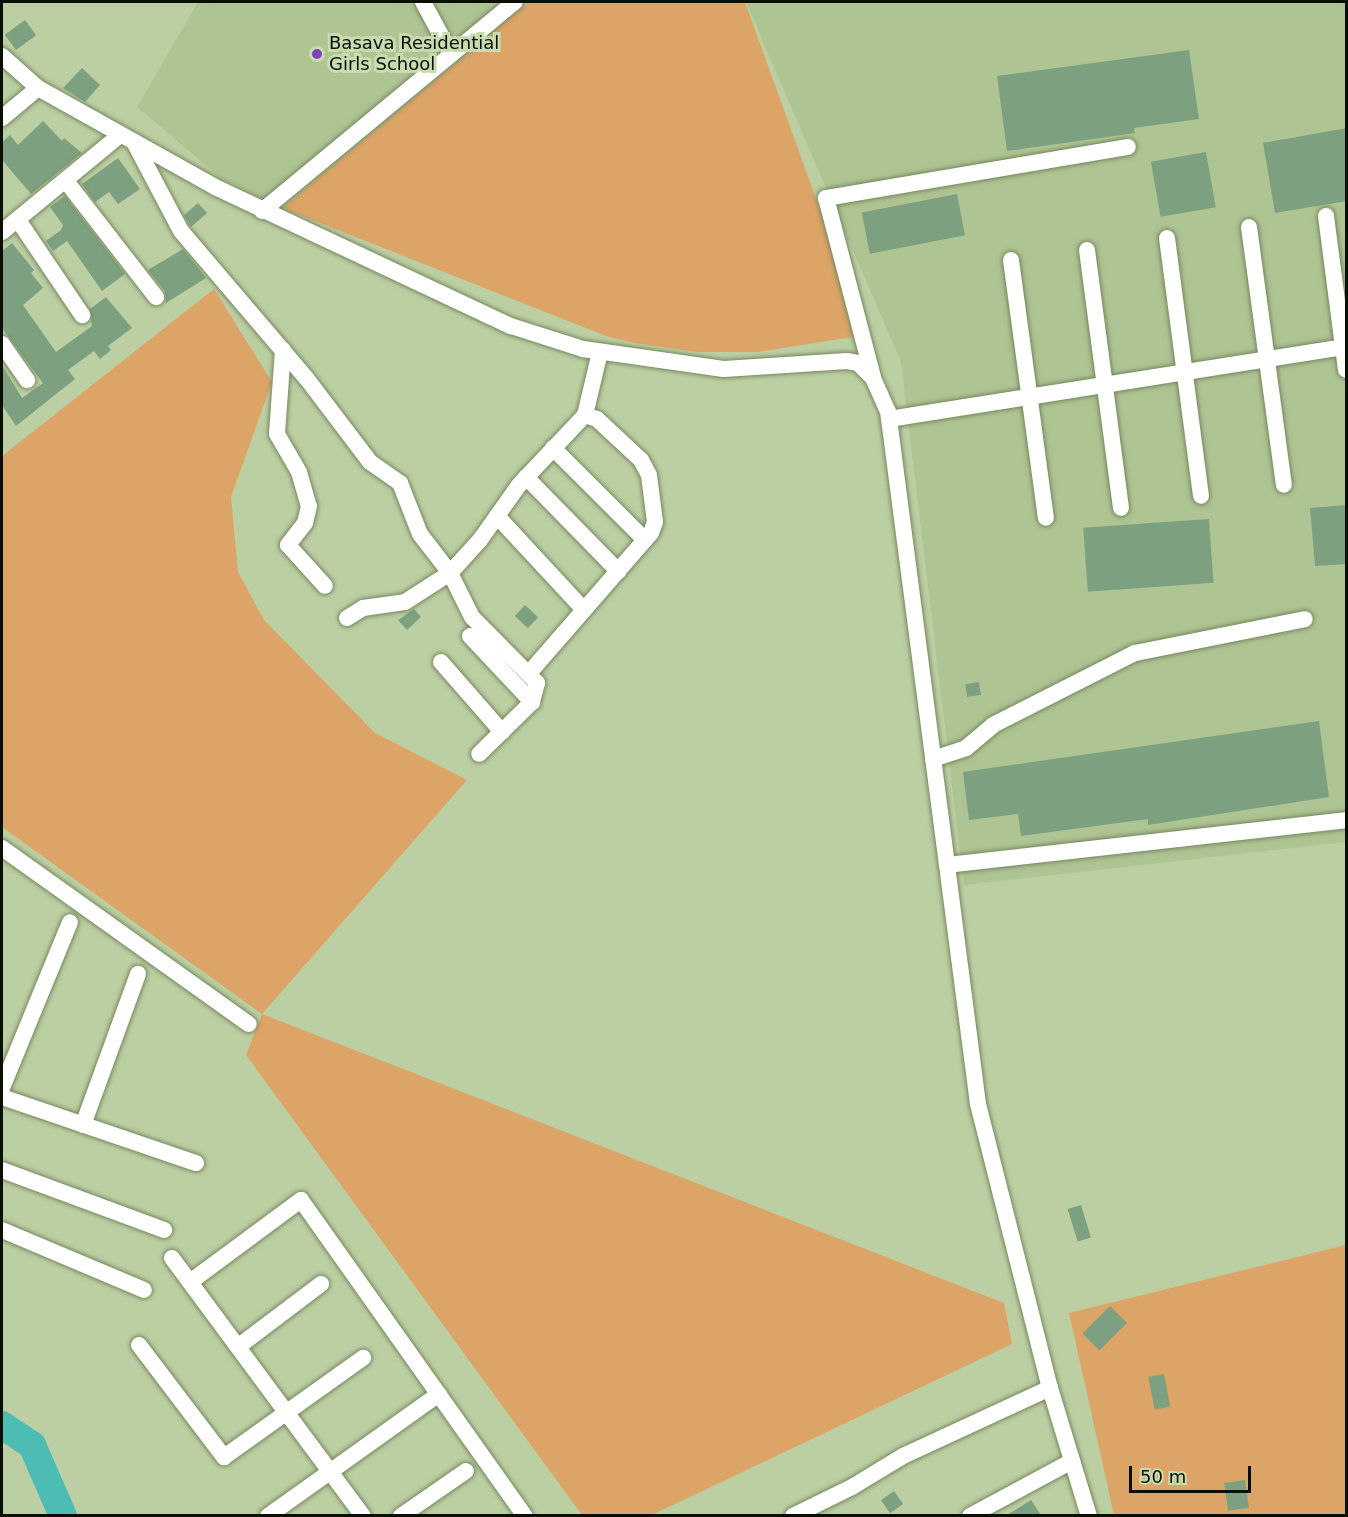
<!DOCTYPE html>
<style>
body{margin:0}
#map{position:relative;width:1348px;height:1517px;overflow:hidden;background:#bccfa3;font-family:"DejaVu Sans",sans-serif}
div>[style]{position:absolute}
.built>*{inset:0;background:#aec492}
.green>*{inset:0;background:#dda467}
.river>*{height:28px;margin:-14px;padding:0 14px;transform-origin:14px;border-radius:14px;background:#4dbdb3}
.building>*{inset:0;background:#7da180;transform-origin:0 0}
.roads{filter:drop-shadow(0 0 2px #778860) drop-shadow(0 0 2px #778860)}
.minor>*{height:16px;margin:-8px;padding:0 8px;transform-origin:8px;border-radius:8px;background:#fff}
.dots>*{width:16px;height:16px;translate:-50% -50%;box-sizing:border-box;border:3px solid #c9dcb0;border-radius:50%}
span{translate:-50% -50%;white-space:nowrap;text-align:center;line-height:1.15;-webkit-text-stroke:6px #c9dcb0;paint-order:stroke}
.poi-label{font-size:18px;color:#090f02}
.left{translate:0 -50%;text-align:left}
.frame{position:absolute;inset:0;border:3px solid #090f02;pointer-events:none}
.scale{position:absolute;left:1129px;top:1466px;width:122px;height:27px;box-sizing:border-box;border:3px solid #090f02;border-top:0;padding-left:8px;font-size:18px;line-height:21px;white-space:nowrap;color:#090f02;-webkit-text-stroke:4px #c9dcb0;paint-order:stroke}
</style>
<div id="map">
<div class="built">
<i style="clip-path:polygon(198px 2px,529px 2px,282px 208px,221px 178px,137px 107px)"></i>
<i style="clip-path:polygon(746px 2px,1346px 2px,1346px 842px,964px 885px,901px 362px)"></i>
</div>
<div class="green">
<i style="clip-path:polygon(529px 2px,745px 2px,840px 265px,853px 337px,758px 352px,696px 352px,635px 343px,606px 336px,282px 208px)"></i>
<i style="clip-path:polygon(214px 289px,272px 382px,231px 497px,238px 572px,264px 620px,375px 733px,467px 780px,262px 1014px,1004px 1303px,1012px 1344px,652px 1515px,582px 1515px,246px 1055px,262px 1014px,2px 827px,2px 456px)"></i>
<i style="clip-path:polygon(1346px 1245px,1346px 1515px,1114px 1515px,1069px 1313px)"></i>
</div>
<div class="river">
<i style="left:2px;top:1425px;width:36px;rotate:34deg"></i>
<i style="left:32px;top:1445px;width:77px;rotate:66.4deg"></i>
</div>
<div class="building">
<i style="left:25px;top:20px;width:19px;height:25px;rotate:54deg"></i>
<i style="clip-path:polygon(1189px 50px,1199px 119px,1134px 128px,1135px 133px,1007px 151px,997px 76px)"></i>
<i style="clip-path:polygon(82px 68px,100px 85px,85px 102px,63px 88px)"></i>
<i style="clip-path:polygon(43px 121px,62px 141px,64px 138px,82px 153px,31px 194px,2px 160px,2px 142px,10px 135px,18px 145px)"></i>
<i style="clip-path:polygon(1347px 128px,1347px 201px,1275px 213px,1263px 143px)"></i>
<i style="left:1206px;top:152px;width:56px;height:56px;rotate:80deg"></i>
<i style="clip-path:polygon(118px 158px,140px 189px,118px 204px,109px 192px,95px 202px,82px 184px)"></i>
<i style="left:957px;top:194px;width:42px;height:97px;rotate:79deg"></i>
<i style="clip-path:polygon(65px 196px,125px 274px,102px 291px,67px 241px,53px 251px,46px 241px,61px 230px,63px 225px,50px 207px)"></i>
<i style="clip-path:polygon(198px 203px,207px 213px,191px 227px,184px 215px)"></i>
<i style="clip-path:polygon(12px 243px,34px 270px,31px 273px,43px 288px,23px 305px,56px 352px,92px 326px,90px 309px,106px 297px,132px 328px,108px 346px,111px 350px,100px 359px,94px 351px,68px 370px,75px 379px,16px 426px,2px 405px,2px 365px,22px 398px,43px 383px,2px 328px,2px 251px)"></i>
<i style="clip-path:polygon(183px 249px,206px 278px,166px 303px,165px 291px,148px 270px)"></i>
<i style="clip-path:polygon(1347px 505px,1347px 564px,1315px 566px,1310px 508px)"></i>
<i style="left:1209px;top:519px;width:64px;height:126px;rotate:86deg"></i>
<i style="left:525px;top:605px;width:18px;height:15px;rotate:43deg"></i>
<i style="clip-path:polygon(414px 609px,421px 617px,407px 630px,398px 620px)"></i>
<i style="left:979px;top:682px;width:13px;height:14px;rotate:81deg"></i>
<i style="clip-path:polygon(1319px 721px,1329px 797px,1148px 825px,1148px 819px,1021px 836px,1018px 814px,969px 820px,963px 772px)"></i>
<i style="left:1081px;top:1205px;width:34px;height:14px;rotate:73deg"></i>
<i style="left:1110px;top:1306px;width:24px;height:39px;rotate:45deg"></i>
<i style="left:1164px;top:1374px;width:33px;height:16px;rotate:79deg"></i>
<i style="left:1245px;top:1480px;width:28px;height:21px;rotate:82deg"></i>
<i style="left:894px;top:1491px;width:16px;height:16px;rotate:55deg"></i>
<i style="clip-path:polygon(1031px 1500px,1041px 1515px,1007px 1515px)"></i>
</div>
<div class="roads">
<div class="minor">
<i style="left:423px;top:2px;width:57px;rotate:61.6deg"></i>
<i style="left:2px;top:56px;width:48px;rotate:41.6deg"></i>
<i style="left:38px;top:88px;width:203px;rotate:29.2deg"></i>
<i style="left:215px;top:187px;width:327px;rotate:25.2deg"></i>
<i style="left:511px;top:326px;width:76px;rotate:17.7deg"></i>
<i style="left:583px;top:349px;width:142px;rotate:8.1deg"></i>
<i style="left:724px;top:369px;width:123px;rotate:-3.7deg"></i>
<i style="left:847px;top:361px;width:11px;rotate:10deg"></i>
<i style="left:858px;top:363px;width:21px;rotate:45deg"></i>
<i style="left:873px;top:378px;width:36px;rotate:66deg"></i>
<i style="left:888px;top:411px;width:699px;rotate:82.6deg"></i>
<i style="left:978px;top:1104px;width:293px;rotate:75.8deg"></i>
<i style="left:1050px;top:1388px;width:134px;rotate:73.1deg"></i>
<i style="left:2px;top:118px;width:47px;rotate:-39.8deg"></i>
<i style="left:134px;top:142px;width:101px;rotate:62.2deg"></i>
<i style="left:181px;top:231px;width:194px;rotate:49.6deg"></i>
<i style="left:307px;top:379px;width:104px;rotate:52.8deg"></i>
<i style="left:370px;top:462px;width:37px;rotate:35deg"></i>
<i style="left:400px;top:483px;width:55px;rotate:68.6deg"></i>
<i style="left:420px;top:534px;width:49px;rotate:52.4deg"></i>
<i style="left:450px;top:573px;width:49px;rotate:63.4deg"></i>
<i style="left:472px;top:617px;width:93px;rotate:45.4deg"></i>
<i style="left:537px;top:683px;width:20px;rotate:105deg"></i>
<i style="left:532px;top:702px;width:74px;rotate:135.5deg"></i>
<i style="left:66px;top:181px;width:147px;rotate:52.2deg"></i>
<i style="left:262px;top:211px;width:328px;rotate:-39.6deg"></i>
<i style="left:1326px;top:216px;width:155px;rotate:82.6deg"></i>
<i style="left:18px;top:220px;width:115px;rotate:56deg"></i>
<i style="left:1249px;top:227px;width:260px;rotate:82.3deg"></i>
<i style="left:2px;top:232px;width:151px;rotate:-39.4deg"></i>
<i style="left:1167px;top:238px;width:260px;rotate:82.5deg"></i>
<i style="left:1087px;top:250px;width:260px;rotate:82.5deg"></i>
<i style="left:1011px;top:260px;width:260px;rotate:82.3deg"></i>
<i style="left:2px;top:344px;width:44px;rotate:55.2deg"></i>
<i style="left:283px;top:350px;width:84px;rotate:94.1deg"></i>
<i style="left:277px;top:434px;width:44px;rotate:59.9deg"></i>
<i style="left:299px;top:472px;width:35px;rotate:74deg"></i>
<i style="left:309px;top:506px;width:17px;rotate:103deg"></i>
<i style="left:305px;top:523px;width:28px;rotate:128deg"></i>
<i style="left:288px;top:545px;width:55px;rotate:47.9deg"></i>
<i style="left:873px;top:377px;width:185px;rotate:-104.7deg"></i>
<i style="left:826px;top:198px;width:306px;rotate:-9.6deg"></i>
<i style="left:889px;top:419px;width:463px;rotate:-9deg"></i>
<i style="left:553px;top:448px;width:130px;rotate:45deg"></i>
<i style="left:526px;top:477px;width:132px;rotate:45.6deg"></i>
<i style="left:497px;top:516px;width:128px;rotate:47.2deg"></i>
<i style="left:347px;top:618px;width:19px;rotate:-32deg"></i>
<i style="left:363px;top:608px;width:42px;rotate:-8.1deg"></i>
<i style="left:405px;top:602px;width:54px;rotate:-32.8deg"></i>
<i style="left:450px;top:573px;width:45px;rotate:-47.7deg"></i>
<i style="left:480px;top:540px;width:67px;rotate:-54.7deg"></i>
<i style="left:519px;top:485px;width:96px;rotate:-46.7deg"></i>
<i style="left:585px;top:415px;width:65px;rotate:-76.6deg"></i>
<i style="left:470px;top:636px;width:91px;rotate:46.8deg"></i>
<i style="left:441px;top:662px;width:93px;rotate:48.9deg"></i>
<i style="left:530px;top:672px;width:184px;rotate:-49deg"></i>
<i style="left:651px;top:533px;width:12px;rotate:-70deg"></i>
<i style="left:655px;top:522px;width:47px;rotate:-97.3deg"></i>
<i style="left:649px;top:475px;width:17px;rotate:-118deg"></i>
<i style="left:641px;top:460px;width:60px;rotate:-137deg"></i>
<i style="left:597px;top:419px;width:13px;rotate:-162deg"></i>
<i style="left:933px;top:759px;width:35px;rotate:-18deg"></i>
<i style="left:966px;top:748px;width:35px;rotate:-40deg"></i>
<i style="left:993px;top:725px;width:159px;rotate:-26.9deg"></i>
<i style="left:1135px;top:653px;width:173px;rotate:-11.3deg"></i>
<i style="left:2px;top:848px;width:303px;rotate:35.5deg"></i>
<i style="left:947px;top:865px;width:402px;rotate:-6.4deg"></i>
<i style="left:2px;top:1088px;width:179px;rotate:-67.7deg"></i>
<i style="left:2px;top:1097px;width:205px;rotate:18.8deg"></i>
<i style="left:83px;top:1125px;width:161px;rotate:-70deg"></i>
<i style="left:2px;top:1170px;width:173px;rotate:20.3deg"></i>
<i style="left:2px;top:1230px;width:154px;rotate:22.9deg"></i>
<i style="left:172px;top:1258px;width:321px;rotate:53.5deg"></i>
<i style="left:190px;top:1282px;width:138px;rotate:-36.5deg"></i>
<i style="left:301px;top:1200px;width:387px;rotate:54.7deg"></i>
<i style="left:139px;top:1345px;width:141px;rotate:52.8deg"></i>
<i style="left:224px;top:1457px;width:171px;rotate:-35.5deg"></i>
<i style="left:239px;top:1346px;width:103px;rotate:-37.1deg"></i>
<i style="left:268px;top:1516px;width:210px;rotate:-35.5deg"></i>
<i style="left:401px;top:1516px;width:79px;rotate:-34.7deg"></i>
<i style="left:793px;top:1516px;width:66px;rotate:-26.2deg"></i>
<i style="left:852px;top:1487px;width:60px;rotate:-31.3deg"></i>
<i style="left:903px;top:1456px;width:162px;rotate:-24.8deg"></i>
<i style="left:970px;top:1516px;width:116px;rotate:-28.3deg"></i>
</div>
</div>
<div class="dots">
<i style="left:317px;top:54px;background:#8241b5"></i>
</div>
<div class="poi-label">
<span class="left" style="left:329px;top:54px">Basava Residential<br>Girls School</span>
</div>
<div class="frame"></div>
<div class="scale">50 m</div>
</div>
